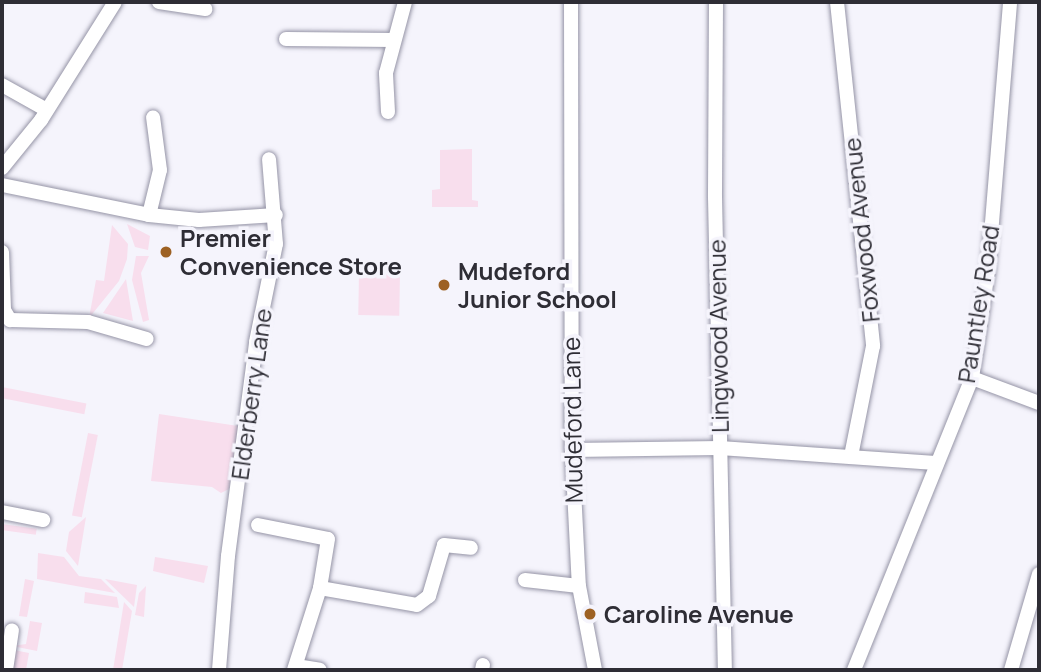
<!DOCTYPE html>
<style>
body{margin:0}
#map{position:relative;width:1041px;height:672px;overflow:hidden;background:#f5f4fc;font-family:Manrope,sans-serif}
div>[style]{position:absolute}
.green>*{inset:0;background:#f8deed;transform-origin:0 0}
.roads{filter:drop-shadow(0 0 2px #9594a6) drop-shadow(0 0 2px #9594a6)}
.minor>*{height:14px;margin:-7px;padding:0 7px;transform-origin:7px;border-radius:7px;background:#fff}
.dots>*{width:19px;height:19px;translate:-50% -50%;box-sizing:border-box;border:4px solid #f5f4fc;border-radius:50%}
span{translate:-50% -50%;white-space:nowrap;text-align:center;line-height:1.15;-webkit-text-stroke:7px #f5f4fc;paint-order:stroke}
.street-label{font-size:24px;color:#2e2d35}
.poi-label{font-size:24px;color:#2e2d35;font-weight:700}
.left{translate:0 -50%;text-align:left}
.frame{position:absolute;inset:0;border:4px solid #2e2d35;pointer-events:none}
</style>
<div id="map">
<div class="green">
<i style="clip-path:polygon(472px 149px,472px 200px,478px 201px,478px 207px,432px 207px,432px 190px,440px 189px,440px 150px)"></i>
<i style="clip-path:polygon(127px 224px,150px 236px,148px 250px,135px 247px)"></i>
<i style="clip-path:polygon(112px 225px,128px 244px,127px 259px,119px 281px,89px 318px,96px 280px,104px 281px)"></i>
<i style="clip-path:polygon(136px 256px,149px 256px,141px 273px,149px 320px,143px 322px,132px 280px)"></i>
<i style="left:359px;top:273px;width:41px;height:42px;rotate:1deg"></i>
<i style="clip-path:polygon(126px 279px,133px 321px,103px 313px)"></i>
<i style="left:2px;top:387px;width:86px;height:11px;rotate:11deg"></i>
<i style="clip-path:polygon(159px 414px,238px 426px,229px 489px,221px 493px,212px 487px,151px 481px)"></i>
<i style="left:88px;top:433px;width:10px;height:84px;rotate:11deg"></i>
<i style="clip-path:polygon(86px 517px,78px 566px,66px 551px,69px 532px)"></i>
<i style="left:2px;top:524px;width:35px;height:6px;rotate:8deg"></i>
<i style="clip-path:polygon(38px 553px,64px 557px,79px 576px,101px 579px,115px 593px,37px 579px)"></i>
<i style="clip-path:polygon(155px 557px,208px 566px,204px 583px,153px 571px)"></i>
<i style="clip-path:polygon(25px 579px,34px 581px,27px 617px,19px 616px)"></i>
<i style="clip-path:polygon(105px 579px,137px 585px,134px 607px)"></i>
<i style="clip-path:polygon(146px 586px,144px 617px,135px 615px,139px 593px)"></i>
<i style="clip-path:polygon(85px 592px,117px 597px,119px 608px,84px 603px)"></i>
<i style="clip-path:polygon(124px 602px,132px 611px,122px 670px,113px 670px)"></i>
<i style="clip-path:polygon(30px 621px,42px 623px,37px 651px,12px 646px,26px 644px)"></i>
<i style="clip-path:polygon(14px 650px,29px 653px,26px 670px,10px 670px)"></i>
</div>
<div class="roads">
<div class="minor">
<i style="left:159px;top:2px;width:47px;rotate:8.7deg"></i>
<i style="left:571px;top:2px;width:448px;rotate:89.9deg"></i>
<i style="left:572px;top:450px;width:136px;rotate:87.1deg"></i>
<i style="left:579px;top:586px;width:86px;rotate:79.2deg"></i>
<i style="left:716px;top:2px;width:195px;rotate:90.3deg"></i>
<i style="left:715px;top:197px;width:473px;rotate:88.8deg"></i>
<i style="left:837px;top:2px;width:346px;rotate:84deg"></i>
<i style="left:873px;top:346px;width:112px;rotate:101.3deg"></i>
<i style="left:286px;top:39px;width:108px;rotate:0.5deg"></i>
<i style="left:2px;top:85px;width:51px;rotate:29.1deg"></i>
<i style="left:388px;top:112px;width:39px;rotate:-93deg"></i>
<i style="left:386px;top:73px;width:73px;rotate:-75deg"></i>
<i style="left:2px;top:168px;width:62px;rotate:-50.9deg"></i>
<i style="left:41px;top:120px;width:139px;rotate:-57.9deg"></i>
<i style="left:2px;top:185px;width:150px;rotate:11.5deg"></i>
<i style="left:149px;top:215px;width:50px;rotate:5.7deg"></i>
<i style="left:199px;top:220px;width:77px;rotate:-3.7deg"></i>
<i style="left:149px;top:215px;width:46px;rotate:-76.3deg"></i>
<i style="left:160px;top:170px;width:53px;rotate:-97.5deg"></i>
<i style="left:2px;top:252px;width:58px;rotate:88deg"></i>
<i style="left:4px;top:310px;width:12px;rotate:59deg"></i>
<i style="left:10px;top:320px;width:78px;rotate:1.5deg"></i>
<i style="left:88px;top:322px;width:61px;rotate:16.1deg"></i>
<i style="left:972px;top:378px;width:72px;rotate:20.5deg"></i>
<i style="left:572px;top:450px;width:148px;rotate:-0.8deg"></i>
<i style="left:720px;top:448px;width:216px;rotate:4deg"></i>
<i style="left:2px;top:512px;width:42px;rotate:11deg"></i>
<i style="left:258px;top:525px;width:71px;rotate:11.3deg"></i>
<i style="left:328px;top:539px;width:50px;rotate:99.3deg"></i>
<i style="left:320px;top:588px;width:86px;rotate:107.6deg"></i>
<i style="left:525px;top:580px;width:54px;rotate:6.3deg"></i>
<i style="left:320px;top:588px;width:98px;rotate:9.9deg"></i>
<i style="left:417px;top:605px;width:15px;rotate:-37deg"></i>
<i style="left:429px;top:596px;width:53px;rotate:-73.6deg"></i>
<i style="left:444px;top:545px;width:27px;rotate:6deg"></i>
<i style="left:296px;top:666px;width:24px;rotate:9deg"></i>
<i style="left:6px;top:670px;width:40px;rotate:-81.5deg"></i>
<i style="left:219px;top:670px;width:114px;rotate:-85.5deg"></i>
<i style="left:228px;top:556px;width:216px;rotate:-82.5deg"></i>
<i style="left:256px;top:342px;width:100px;rotate:-78.5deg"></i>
<i style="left:276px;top:244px;width:85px;rotate:-94.7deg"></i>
<i style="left:482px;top:670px;width:5px;rotate:-79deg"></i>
<i style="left:854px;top:670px;width:315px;rotate:-68deg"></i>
<i style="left:972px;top:378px;width:108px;rotate:-81.5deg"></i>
<i style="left:988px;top:271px;width:270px;rotate:-85.3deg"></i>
<i style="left:1011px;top:670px;width:100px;rotate:-73.7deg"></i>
</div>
</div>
<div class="dots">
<i style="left:166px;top:252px;background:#9d6123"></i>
<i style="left:444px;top:285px;background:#9d6123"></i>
<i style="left:590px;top:614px;background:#9d6123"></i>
</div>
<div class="street-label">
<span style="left:861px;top:230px;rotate:-96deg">Foxwood Avenue</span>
<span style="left:978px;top:304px;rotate:-81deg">Pauntley Road</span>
<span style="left:718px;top:336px;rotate:-91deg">Lingwood Avenue</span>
<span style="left:251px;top:394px;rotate:-82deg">Elderberry Lane</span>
<span style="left:572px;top:420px;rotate:-91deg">Mudeford Lane</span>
</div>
<div class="poi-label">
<span class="left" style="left:180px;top:252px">Premier<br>Convenience Store</span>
<span class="left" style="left:458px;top:285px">Mudeford<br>Junior School</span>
<span class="left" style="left:604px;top:614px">Caroline Avenue</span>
</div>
<div class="frame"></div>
</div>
